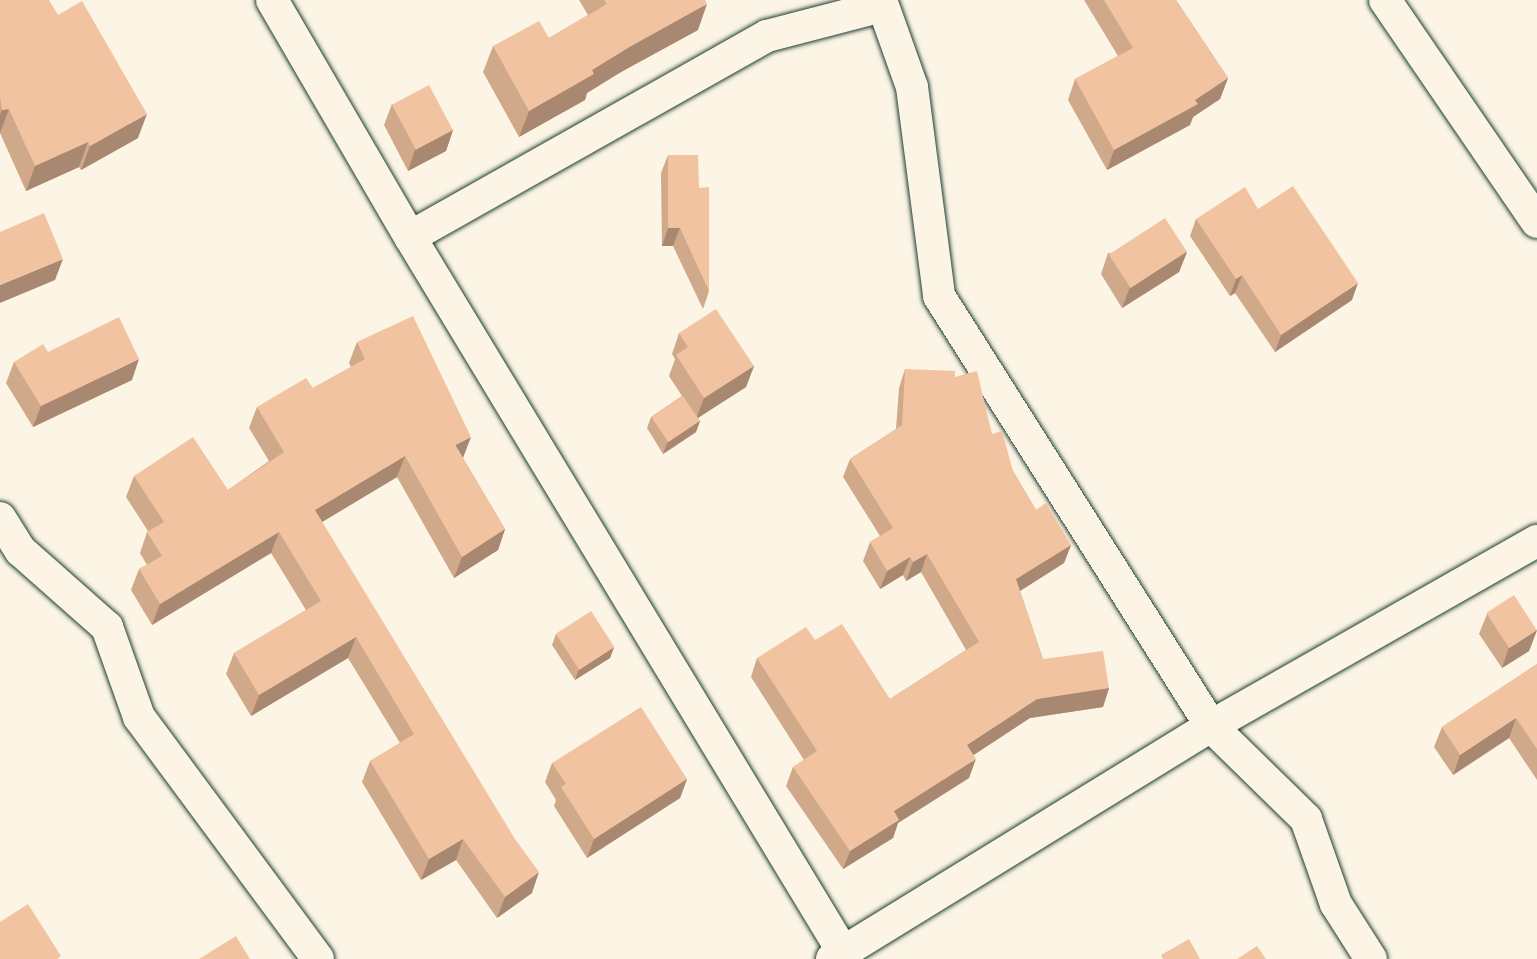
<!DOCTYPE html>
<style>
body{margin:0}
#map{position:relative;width:1537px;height:959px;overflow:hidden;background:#fcf5e5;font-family:Mynerve,sans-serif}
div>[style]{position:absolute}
.roads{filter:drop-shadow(0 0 2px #1f3d34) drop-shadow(0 0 2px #1f3d34)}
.street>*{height:32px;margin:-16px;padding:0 16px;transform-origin:16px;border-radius:16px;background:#fcf5e5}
.wall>*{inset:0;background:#d0a88a}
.shaded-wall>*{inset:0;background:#a98871}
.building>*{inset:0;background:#f2c3a1;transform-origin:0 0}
span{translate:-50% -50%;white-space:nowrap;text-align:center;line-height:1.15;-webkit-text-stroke:6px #fcf5e5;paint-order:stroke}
</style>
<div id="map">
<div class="roads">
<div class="street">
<i style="left:272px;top:0;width:274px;rotate:59.8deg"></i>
<i style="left:410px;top:237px;width:836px;rotate:58.8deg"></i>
<i style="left:881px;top:0;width:92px;rotate:70.4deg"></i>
<i style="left:912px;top:87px;width:211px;rotate:82.6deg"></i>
<i style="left:939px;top:296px;width:509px;rotate:57.68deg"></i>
<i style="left:1211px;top:726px;width:133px;rotate:44.4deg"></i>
<i style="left:1306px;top:819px;width:90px;rotate:70.6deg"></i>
<i style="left:1336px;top:904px;width:65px;rotate:57.5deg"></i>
<i style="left:1385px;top:0;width:269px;rotate:55.6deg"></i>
<i style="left:410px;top:237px;width:410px;rotate:-29.4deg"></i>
<i style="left:767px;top:36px;width:119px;rotate:-14.6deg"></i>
<i style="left:0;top:518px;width:39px;rotate:58deg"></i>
<i style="left:21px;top:551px;width:115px;rotate:41.5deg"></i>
<i style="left:107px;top:627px;width:96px;rotate:70.4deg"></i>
<i style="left:139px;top:717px;width:301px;rotate:53.5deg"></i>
<i style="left:832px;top:959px;width:445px;rotate:-31.6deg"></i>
<i style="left:1211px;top:726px;width:375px;rotate:-29.6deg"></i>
</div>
</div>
<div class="wall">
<i style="clip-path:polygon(0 0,58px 15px,138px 138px,81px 170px,79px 167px,26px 191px,0 133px)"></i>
<i style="clip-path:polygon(579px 0,705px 0,698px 30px,621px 72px,587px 93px,585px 100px,519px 137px,483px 72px,493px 46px,549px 38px,588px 15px)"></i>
<i style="clip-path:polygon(1084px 0,1176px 0,1228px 78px,1220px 99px,1193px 117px,1190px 125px,1107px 170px,1068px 100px,1075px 79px,1118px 56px)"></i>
<i style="clip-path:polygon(392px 104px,453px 130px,446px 151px,408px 171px,384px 125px)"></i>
<i style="clip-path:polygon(668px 155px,699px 188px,709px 291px,703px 309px,673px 246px,662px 246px,661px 173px)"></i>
<i style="clip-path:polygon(1258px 209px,1352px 300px,1275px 352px,1235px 293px,1230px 296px,1190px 236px,1196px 219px)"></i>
<i style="clip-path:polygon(1187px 252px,1179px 272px,1122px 308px,1101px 274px,1108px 253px)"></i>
<i style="clip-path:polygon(679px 333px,754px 366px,746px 387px,698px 418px,700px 421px,696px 432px,663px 454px,647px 428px,651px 417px,682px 396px,669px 376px,675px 359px,672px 354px)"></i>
<i style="clip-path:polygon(357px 342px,463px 458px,505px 529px,498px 550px,454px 578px,397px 477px,322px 522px,532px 893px,497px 918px,456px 860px,421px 880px,362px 782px,370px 761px,400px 743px,348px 658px,251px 716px,226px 674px,234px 653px,306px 610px,271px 553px,152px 625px,131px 590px,139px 569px,147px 565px,140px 553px,147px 532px,148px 531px,126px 497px,134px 476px,228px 490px,269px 461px,249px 428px,257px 407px,313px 388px,351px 367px,349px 363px)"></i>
<i style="clip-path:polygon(14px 362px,132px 380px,33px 427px,6px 383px)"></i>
<i style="clip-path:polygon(905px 369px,955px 377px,992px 434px,1013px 471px,1036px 510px,1071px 545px,1064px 563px,1020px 591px,1043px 659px,1109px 688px,1103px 707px,1030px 718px,973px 755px,969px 778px,898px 823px,893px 838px,843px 869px,786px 786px,793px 767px,804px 760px,751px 677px,757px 658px,815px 640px,890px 699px,966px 650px,921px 572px,906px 581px,903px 575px,880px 589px,863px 561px,870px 542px,880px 536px,843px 477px,850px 459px,896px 429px,899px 388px)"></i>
<i style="clip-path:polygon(1487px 614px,1537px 630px,1529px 651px,1502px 668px,1479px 634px)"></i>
<i style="clip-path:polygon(556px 634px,614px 647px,610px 658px,575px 680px,552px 645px)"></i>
<i style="clip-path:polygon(1537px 664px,1537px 780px,1509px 738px,1453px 775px,1434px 747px,1442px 727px)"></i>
<i style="clip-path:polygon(552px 763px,687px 779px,680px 798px,587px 858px,554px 806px,556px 800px,545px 782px)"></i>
</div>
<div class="shaded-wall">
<i style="clip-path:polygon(707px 4px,698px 30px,621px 72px,587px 93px,585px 100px,519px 137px,529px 111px,592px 70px,631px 46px)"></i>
<i style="clip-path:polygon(1228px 78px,1220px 99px,1193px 117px,1190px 125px,1107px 170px,1114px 150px,1195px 100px)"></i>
<i style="clip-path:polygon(9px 109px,0 133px,0 114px,2px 110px)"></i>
<i style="clip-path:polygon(147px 114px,138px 138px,81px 170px,90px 146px)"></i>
<i style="clip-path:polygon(453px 130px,446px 151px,408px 171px,415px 150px)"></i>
<i style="clip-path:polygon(88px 142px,79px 167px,26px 191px,35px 166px)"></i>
<i style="clip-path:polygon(668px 228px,680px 228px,673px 246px,662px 246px)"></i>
<i style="clip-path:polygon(1187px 252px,1179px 272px,1122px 308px,1130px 287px)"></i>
<i style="clip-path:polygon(63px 259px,55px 280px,0 303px,0 285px)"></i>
<i style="clip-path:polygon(1242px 275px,1235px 293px,1230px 296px,1236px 279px)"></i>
<i style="clip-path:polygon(1358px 283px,1352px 300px,1275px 352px,1281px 335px)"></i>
<i style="clip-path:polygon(139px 359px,132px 380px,33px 427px,41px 406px)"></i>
<i style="clip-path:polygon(754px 366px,746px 387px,696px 419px,704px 398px)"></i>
<i style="clip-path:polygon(700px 421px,696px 432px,663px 454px,667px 443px)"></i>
<i style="clip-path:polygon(471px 437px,463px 458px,455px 445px)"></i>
<i style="clip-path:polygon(405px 456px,397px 477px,307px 531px,315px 510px)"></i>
<i style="clip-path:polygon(505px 529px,498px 550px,454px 578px,462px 557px)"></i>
<i style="clip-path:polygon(279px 532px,271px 553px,152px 625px,160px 604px)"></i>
<i style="clip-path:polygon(1071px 545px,1064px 563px,1009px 598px,1016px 579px)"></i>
<i style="clip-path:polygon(927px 554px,921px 572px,906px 581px,913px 562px)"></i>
<i style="clip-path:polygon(910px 557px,903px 575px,880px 589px,887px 571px)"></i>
<i style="clip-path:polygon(1537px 630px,1529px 651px,1502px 668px,1509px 647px)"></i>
<i style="clip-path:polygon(356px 637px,348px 658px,251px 716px,259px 695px)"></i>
<i style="clip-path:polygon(614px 647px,610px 658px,575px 680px,579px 669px)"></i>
<i style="clip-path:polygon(1109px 688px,1103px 707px,1030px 718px,960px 764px,967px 745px,1037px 699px)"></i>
<i style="clip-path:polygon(1516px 718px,1509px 738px,1453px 775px,1460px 755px)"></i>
<i style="clip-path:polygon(976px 759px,969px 778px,898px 823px,893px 838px,843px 869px,850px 851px,894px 811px)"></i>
<i style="clip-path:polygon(687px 779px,680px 798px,587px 858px,594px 839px)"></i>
<i style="clip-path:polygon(463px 839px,456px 860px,421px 880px,429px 859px)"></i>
<i style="clip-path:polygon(539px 872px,532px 893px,497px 918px,505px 897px)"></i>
</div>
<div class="building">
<i style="clip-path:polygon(0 0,49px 0,58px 15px,82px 1px,147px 114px,90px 146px,88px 142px,35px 166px,9px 109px,2px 110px,0 97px)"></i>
<i style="clip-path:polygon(604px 0,705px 0,707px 4px,631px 46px,592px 70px,594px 74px,529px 111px,493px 46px,539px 21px,549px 38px,607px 4px)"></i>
<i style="clip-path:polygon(1104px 0,1176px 0,1228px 78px,1195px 100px,1198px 104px,1114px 150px,1075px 79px,1133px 48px)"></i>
<i style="left:429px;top:85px;width:51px;height:42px;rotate:62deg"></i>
<i style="clip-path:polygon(668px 155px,698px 155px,699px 188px,709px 187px,709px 291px,680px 228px,668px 228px)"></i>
<i style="clip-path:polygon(1293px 186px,1358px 283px,1281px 335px,1242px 275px,1236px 279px,1196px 219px,1245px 187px,1258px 209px)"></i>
<i style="clip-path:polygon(44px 213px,63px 259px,0 285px,0 232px)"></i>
<i style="left:1165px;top:218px;width:40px;height:67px;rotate:57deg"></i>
<i style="clip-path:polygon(716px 309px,754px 366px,704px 398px,676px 355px,688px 347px,679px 333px)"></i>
<i style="clip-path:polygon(413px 316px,471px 437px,455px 445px,505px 529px,462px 557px,405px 456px,315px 510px,515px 839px,539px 872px,505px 897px,463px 839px,429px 859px,370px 761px,414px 734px,356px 637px,259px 695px,234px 653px,321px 601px,279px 532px,160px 604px,139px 569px,162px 556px,147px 532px,164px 522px,134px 476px,193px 437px,228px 490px,284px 452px,257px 407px,306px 378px,313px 388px,365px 359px,357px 342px)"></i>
<i style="clip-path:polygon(119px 317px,139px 359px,41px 406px,14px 362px,43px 344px,48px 352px)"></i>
<i style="clip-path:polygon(905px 369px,955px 371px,955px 377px,977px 371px,992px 434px,1002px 431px,1013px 471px,1036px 510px,1046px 503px,1071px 545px,1016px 579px,1043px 659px,1103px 651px,1109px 688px,1037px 699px,967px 745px,976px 759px,894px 811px,899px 820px,850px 851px,793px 767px,817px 751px,757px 658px,806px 627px,815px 640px,842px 624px,890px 699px,979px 642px,927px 554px,913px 562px,910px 557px,887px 571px,870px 542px,893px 528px,850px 459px,902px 425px)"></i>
<i style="left:683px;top:396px;width:30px;height:38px;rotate:56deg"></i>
<i style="left:1514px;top:595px;width:42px;height:33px;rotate:57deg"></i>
<i style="left:591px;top:611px;width:43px;height:42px;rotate:57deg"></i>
<i style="clip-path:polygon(1537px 664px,1537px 749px,1516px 718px,1460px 755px,1442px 727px)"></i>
<i style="clip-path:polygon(641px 707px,687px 779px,594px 839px,561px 787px,566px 784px,552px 763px)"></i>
<i style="clip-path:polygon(28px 904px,61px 956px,57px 959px,0 959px,0 922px)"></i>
<i style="clip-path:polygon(236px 936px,250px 959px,199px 959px)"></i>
<i style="clip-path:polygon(1189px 939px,1200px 959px,1163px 959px,1161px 955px)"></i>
<i style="clip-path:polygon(1257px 946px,1266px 959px,1237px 959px)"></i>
</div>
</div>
